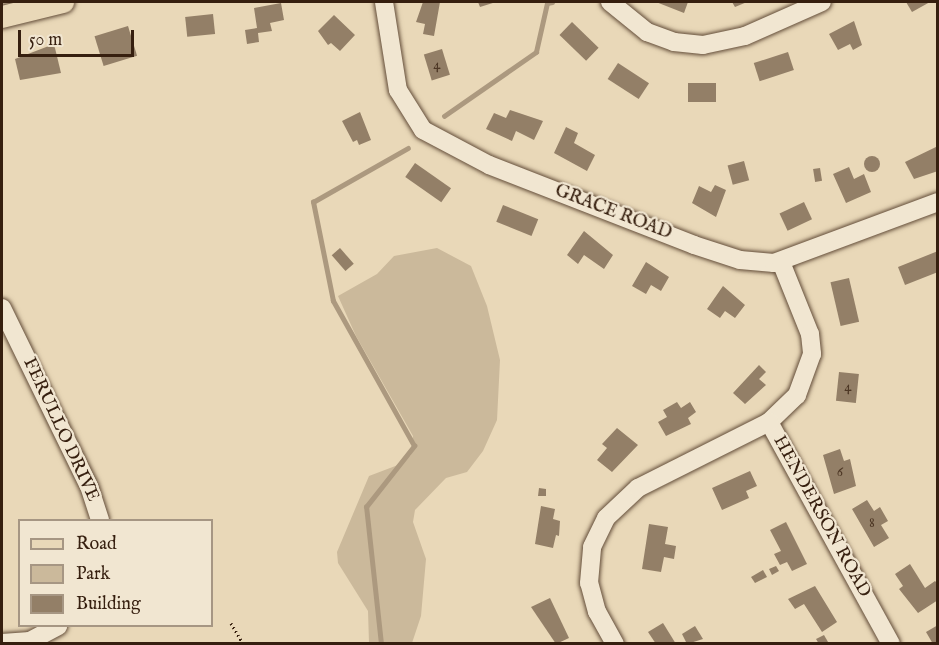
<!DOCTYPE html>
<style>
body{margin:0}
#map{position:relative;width:939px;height:645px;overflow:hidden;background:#e9d8b8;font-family:"IM FELL English",serif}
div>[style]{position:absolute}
.green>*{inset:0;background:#cbb99b}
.stream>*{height:4.5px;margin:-2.25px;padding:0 2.25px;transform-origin:2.25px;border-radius:2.25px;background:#ac997f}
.building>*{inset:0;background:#937f67;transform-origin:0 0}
.round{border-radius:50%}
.path>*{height:3px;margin-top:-1.5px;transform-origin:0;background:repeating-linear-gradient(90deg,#361f0f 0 1.5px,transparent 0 4.5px)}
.roads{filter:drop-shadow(0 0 2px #634d39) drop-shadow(0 0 2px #634d39)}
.minor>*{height:18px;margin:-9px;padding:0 9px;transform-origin:9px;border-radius:9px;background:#f1e6d1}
.major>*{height:22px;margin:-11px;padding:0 11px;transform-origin:11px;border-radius:11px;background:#e9d8b8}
span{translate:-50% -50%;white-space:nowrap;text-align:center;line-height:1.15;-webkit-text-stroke:4.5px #f1e6d1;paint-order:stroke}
.number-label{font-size:15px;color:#4d3725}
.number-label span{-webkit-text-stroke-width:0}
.street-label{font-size:18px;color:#361f0f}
.frame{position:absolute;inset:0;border:3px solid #361f0f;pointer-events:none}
.legend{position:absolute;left:18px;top:519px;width:195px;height:108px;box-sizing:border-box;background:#f1e6d1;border:2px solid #a69683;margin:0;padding:8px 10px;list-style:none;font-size:18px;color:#361f0f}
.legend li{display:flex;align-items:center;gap:12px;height:30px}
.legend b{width:30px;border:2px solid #a69683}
.scale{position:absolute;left:18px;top:30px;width:116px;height:27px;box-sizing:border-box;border:3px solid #361f0f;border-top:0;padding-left:8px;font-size:18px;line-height:21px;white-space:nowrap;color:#361f0f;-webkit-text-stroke:4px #f1e6d1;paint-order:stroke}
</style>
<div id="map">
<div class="green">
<i style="clip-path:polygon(437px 248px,471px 266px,487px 306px,500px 360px,497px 420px,483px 451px,467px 472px,446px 478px,415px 510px,413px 522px,426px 559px,421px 616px,412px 643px,369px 643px,368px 611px,338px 563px,337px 552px,369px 476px,398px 465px,411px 455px,413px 436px,356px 336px,338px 296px,377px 274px,394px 256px)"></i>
</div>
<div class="stream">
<i style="left:444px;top:116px;width:112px;rotate:-34.8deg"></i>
<i style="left:536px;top:52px;width:50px;rotate:-77.3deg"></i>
<i style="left:547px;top:3px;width:5px;rotate:-11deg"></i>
<i style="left:381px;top:644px;width:138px;rotate:-96.2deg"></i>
<i style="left:366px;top:507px;width:78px;rotate:-51.8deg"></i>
<i style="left:414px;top:446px;width:166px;rotate:-119.2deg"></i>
<i style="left:333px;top:301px;width:101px;rotate:-101.4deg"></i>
<i style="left:313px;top:202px;width:109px;rotate:-29.6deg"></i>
</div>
<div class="building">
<i style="clip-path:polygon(423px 2px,440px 2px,434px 36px,423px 34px,425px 24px,416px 22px)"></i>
<i style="clip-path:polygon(478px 2px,496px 2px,480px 7px)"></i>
<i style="clip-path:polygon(656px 2px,688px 2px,684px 13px)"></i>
<i style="clip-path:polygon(732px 2px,747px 2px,735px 7px)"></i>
<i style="clip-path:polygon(906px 2px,930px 2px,912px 12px)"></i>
<i style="clip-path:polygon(281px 3px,284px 20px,270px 23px,272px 31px,258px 33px,259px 42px,247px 44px,245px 30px,257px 28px,254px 8px)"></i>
<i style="left:213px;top:14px;width:20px;height:28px;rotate:84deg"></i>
<i style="clip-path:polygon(334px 15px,355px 35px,340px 51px,331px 43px,328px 45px,318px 31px)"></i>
<i style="clip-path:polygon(854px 21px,862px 45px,853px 50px,850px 44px,838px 50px,829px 34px)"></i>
<i style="left:572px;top:22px;width:37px;height:18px;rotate:44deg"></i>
<i style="left:128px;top:26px;width:31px;height:35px;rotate:73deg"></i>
<i style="clip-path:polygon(54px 44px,61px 73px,20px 80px,15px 59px)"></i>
<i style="left:442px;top:49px;width:27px;height:19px;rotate:73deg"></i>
<i style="left:788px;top:52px;width:19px;height:36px;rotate:72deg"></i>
<i style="left:618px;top:63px;width:37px;height:19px;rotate:33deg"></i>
<i style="left:688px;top:83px;width:28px;height:19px"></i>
<i style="clip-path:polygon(510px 110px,543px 121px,534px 140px,516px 131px,512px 141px,486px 129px,494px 113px,506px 118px)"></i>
<i style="clip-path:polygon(360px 112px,371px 140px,359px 145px,357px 140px,353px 142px,342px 121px)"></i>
<i style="clip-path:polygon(566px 127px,578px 133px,574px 143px,595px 155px,587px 171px,554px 153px)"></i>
<i style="clip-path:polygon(938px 146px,938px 171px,914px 179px,905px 162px)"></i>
<i class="round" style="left:864px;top:156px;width:16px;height:16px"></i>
<i style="left:744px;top:161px;width:20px;height:17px;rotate:75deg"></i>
<i style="left:415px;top:163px;width:44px;height:17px;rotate:35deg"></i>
<i style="clip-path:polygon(849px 167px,854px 179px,864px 174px,871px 192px,846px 203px,833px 174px)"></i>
<i style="left:820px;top:168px;width:13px;height:7px;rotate:81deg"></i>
<i style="clip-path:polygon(715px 185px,726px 190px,716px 217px,692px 203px,699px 186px,711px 192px)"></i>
<i style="left:804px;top:202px;width:19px;height:27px;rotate:65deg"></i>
<i style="left:503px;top:205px;width:38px;height:18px;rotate:22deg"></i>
<i style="clip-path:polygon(584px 231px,613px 255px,604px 269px,584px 255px,578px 264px,567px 255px)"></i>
<i style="left:340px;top:248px;width:21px;height:11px;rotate:49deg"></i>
<i style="clip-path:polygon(938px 251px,938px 272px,905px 285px,898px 267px)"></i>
<i style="clip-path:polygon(646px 262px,669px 277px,661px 291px,651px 285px,646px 294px,632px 286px)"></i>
<i style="left:849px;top:278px;width:45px;height:19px;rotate:77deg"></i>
<i style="clip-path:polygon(723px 286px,745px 305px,735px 318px,725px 311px,720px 318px,707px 309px)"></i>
<i style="clip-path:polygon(759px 365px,766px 372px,759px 379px,766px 385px,745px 404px,733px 393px)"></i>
<i style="left:839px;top:372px;width:20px;height:29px;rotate:6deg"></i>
<i style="clip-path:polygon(677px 402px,681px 408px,690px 402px,696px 412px,688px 418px,691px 424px,666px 436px,658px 422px,667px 417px,663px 410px)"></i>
<i style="clip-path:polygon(617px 428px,638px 445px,612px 472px,597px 460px,607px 448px,602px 444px)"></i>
<i style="clip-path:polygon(840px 449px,844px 461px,850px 459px,856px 486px,834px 494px,823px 455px)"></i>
<i style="clip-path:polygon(750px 471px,757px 486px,746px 491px,749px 498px,722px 510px,712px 488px)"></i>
<i style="clip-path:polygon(539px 488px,546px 489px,546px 496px,538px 496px)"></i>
<i style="clip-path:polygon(867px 500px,874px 511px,880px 507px,888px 521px,881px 525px,889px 538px,874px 547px,852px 509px)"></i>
<i style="clip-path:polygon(541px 506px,555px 509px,553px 519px,560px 521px,559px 536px,556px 535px,553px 548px,535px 544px)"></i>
<i style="clip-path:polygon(786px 522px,807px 564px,792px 571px,787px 562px,780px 565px,774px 554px,781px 551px,770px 530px)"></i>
<i style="clip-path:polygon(649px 524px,668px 527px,665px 544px,676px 546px,674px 559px,664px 557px,661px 572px,642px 569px)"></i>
<i style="clip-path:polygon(910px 564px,925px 588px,935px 581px,938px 584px,938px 600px,918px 613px,899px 589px,903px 586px,895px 574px)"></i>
<i style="clip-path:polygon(776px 566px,779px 571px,772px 575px,769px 569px)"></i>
<i style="clip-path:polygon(763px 570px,767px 577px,755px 583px,751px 577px)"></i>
<i style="clip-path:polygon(815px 586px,837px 622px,822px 632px,804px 604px,795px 609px,788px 599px)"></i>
<i style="clip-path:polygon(550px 598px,569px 638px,556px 644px,531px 607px)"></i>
<i style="clip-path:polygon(663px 623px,676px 644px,656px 644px,648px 632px)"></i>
<i style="clip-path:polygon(938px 625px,938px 644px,933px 644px,926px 632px)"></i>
<i style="clip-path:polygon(695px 626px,703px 639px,687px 644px,682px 634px)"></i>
<i style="clip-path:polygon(824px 635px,828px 642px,819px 644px,816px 639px)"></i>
</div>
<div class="path">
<i style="left:231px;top:623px;width:24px;rotate:60deg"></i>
</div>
<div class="roads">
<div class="minor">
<i style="left:384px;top:2px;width:89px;rotate:81deg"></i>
<i style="left:398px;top:90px;width:47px;rotate:58deg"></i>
<i style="left:423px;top:130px;width:75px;rotate:27.9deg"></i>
<i style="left:489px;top:165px;width:220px;rotate:21.3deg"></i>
<i style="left:694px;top:245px;width:48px;rotate:18.1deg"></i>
<i style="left:740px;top:260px;width:34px;rotate:5deg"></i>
<i style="left:774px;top:263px;width:175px;rotate:-20.4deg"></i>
<i style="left:610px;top:2px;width:48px;rotate:39deg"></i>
<i style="left:647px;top:32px;width:29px;rotate:20deg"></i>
<i style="left:674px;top:42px;width:29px;rotate:6deg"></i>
<i style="left:703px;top:45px;width:43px;rotate:-12.1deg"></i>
<i style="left:745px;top:36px;width:84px;rotate:-23.8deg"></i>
<i style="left:781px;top:262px;width:78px;rotate:68.1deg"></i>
<i style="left:810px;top:334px;width:20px;rotate:84deg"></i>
<i style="left:812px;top:354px;width:44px;rotate:110.1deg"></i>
<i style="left:797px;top:395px;width:39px;rotate:136deg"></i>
<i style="left:769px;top:422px;width:253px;rotate:61.2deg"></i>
<i style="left:2px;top:308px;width:198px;rotate:64deg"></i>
<i style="left:89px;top:486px;width:36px;rotate:72deg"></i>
<i style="left:2px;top:643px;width:28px;rotate:-4deg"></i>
<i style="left:30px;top:641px;width:32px;rotate:-28deg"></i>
<i style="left:615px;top:644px;width:37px;rotate:-119deg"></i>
<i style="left:597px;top:612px;width:30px;rotate:-105deg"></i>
<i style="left:589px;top:583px;width:36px;rotate:-85deg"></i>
<i style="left:592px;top:547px;width:32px;rotate:-64deg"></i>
<i style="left:606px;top:518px;width:44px;rotate:-43.2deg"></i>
<i style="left:638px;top:488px;width:147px;rotate:-26.7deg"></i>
</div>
<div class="major">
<i style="left:2px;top:17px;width:63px;rotate:-13.8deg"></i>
</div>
</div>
<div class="number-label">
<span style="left:437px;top:65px">4</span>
<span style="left:848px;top:387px">4</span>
<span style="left:840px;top:472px">6</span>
<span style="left:872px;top:523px">8</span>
</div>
<div class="street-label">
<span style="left:613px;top:213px;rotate:21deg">GRACE ROAD</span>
<span style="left:60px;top:430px;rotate:65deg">FERULLO DRIVE</span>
<span style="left:821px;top:517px;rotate:61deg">HENDERSON ROAD</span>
</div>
<div class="frame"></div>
<ul class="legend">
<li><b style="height:8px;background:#e9d8b8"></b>Road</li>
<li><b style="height:16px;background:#cbb99b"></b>Park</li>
<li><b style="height:16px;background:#937f67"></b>Building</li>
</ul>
<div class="scale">50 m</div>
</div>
